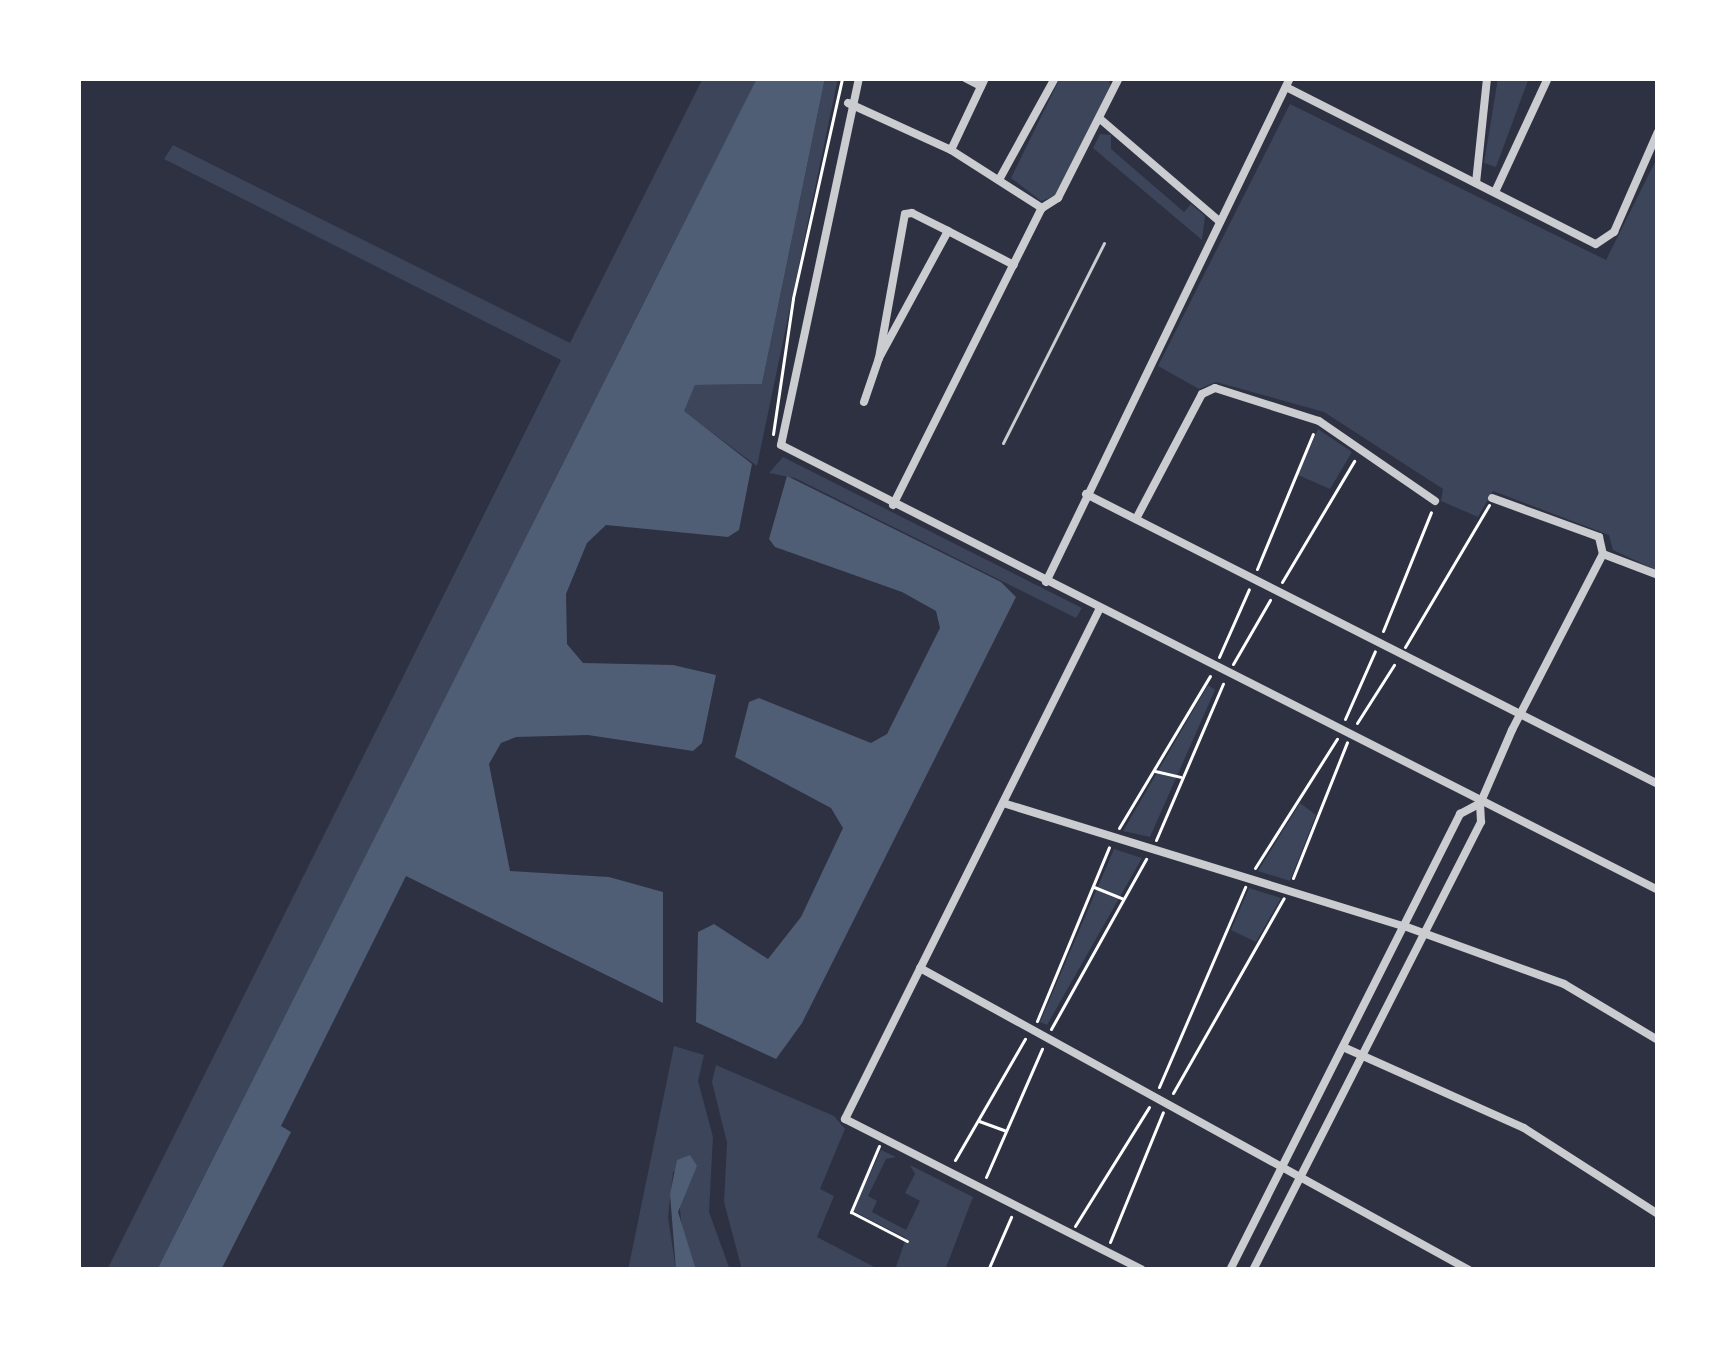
<!DOCTYPE html>
<style>
body{margin:0}
#map{position:relative;width:1736px;height:1348px;overflow:hidden;background:#2d3142;font-family:"Space Grotesk",sans-serif}
div>[style]{position:absolute}
.green>*{inset:0;background:#3c4559}
.water>*{inset:0;background:#4f5d75}
.path>*{height:3px;margin:-1.5px;padding:0 1.5px;transform-origin:1.5px;border-radius:1.5px;background:#fff}
.service>*{height:3px;margin:-1.5px;padding:0 1.5px;transform-origin:1.5px;border-radius:1.5px;background:#caccd0}
.minor>*{height:8px;margin:-4px;padding:0 4px;transform-origin:4px;border-radius:4px;background:#caccd0}
span{translate:-50% -50%;white-space:nowrap;text-align:center;line-height:1.15;-webkit-text-stroke:10px #fff;paint-order:stroke}
.frame{position:absolute;inset:0;border:81px solid #fff;pointer-events:none}
</style>
<div id="map">
<div class="green">
<i style="clip-path:polygon(703px 78px,757px 78px,157px 1270px,107px 1270px,561px 360px,164px 159px,173px 145px,570px 343px)"></i>
<i style="clip-path:polygon(825px 78px,838px 78px,757px 466px,683px 411px,695px 385px,762px 384px)"></i>
<i style="clip-path:polygon(1060px 78px,1109px 78px,1110px 86px,1055px 196px,1041px 201px,1011px 178px)"></i>
<i style="clip-path:polygon(1498px 78px,1529px 78px,1496px 167px,1484px 163px)"></i>
<i style="clip-path:polygon(1290px 104px,1606px 260px,1658px 156px,1658px 571px,1613px 550px,1609px 535px,1493px 491px,1478px 517px,1441px 501px,1443px 489px,1324px 412px,1216px 382px,1199px 389px,1158px 366px)"></i>
<i style="clip-path:polygon(1100px 134px,1111px 135px,1111px 149px,1184px 212px,1191px 204px,1205px 216px,1202px 240px,1093px 148px)"></i>
<i style="clip-path:polygon(1318px 429px,1352px 452px,1330px 489px,1298px 475px)"></i>
<i style="clip-path:polygon(783px 457px,1082px 608px,1076px 618px,795px 478px,769px 473px)"></i>
<i style="clip-path:polygon(1208px 685px,1215px 690px,1150px 837px,1123px 831px)"></i>
<i style="clip-path:polygon(1300px 803px,1316px 815px,1290px 881px,1258px 871px)"></i>
<i style="clip-path:polygon(1114px 849px,1142px 858px,1047px 1025px,1040px 1022px)"></i>
<i style="clip-path:polygon(1249px 888px,1281px 898px,1256px 942px,1231px 930px)"></i>
<i style="clip-path:polygon(674px 1046px,704px 1055px,698px 1081px,713px 1137px,709px 1212px,730px 1270px,696px 1270px,683px 1240px,679px 1199px,697px 1166px,673px 1172px,668px 1217px,676px 1270px,628px 1270px)"></i>
<i style="clip-path:polygon(716px 1065px,834px 1116px,845px 1129px,820px 1189px,834px 1196px,817px 1237px,880px 1270px,742px 1270px,724px 1202px,727px 1143px,712px 1082px)"></i>
<i style="clip-path:polygon(881px 1150px,896px 1157px,886px 1159px,868px 1196px,877px 1201px,872px 1212px,906px 1230px,920px 1201px,905px 1193px,915px 1174px,910px 1165px,973px 1197px,945px 1270px,895px 1270px,906px 1238px,853px 1211px)"></i>
</div>
<div class="water">
<i style="clip-path:polygon(757px 78px,825px 78px,762px 384px,695px 385px,684px 411px,752px 464px,739px 530px,728px 537px,606px 525px,587px 543px,566px 594px,567px 644px,583px 663px,673px 665px,716px 675px,702px 743px,693px 751px,588px 735px,516px 737px,501px 743px,489px 764px,510px 871px,609px 877px,663px 892px,663px 1003px,406px 876px,281px 1126px,291px 1132px,221px 1270px,157px 1270px)"></i>
<i style="clip-path:polygon(787px 476px,1001px 582px,1016px 597px,802px 1023px,776px 1059px,696px 1022px,698px 932px,714px 924px,768px 959px,801px 917px,843px 828px,831px 808px,735px 757px,749px 702px,759px 698px,871px 743px,887px 734px,940px 628px,936px 611px,902px 592px,775px 547px,769px 539px)"></i>
<i style="clip-path:polygon(690px 1155px,697px 1166px,678px 1212px,696px 1270px,676px 1270px,670px 1194px,677px 1160px)"></i>
</div>
<div class="path">
<i style="left:773px;top:434px;width:137px;rotate:-81.6deg"></i>
<i style="left:793px;top:298px;width:225px;rotate:-77.4deg"></i>
<i style="left:1257px;top:569px;width:146px;rotate:-67.5deg"></i>
<i style="left:1282px;top:582px;width:141px;rotate:-59.2deg"></i>
<i style="left:1383px;top:631px;width:128px;rotate:-68deg"></i>
<i style="left:1405px;top:647px;width:165px;rotate:-59.4deg"></i>
<i style="left:1219px;top:657px;width:74px;rotate:-66.2deg"></i>
<i style="left:1233px;top:664px;width:74px;rotate:-60deg"></i>
<i style="left:1345px;top:719px;width:74px;rotate:-66.2deg"></i>
<i style="left:1357px;top:723px;width:69px;rotate:-57.5deg"></i>
<i style="left:1155px;top:771px;width:26px;rotate:13deg"></i>
<i style="left:1119px;top:828px;width:177px;rotate:-59.1deg"></i>
<i style="left:1156px;top:840px;width:170px;rotate:-66.8deg"></i>
<i style="left:1255px;top:868px;width:153px;rotate:-57.6deg"></i>
<i style="left:1293px;top:878px;width:146px;rotate:-68.3deg"></i>
<i style="left:1094px;top:887px;width:31px;rotate:22deg"></i>
<i style="left:1037px;top:1021px;width:188px;rotate:-67.5deg"></i>
<i style="left:1051px;top:1029px;width:195px;rotate:-60.8deg"></i>
<i style="left:1159px;top:1087px;width:218px;rotate:-66.7deg"></i>
<i style="left:1173px;top:1093px;width:224px;rotate:-60.4deg"></i>
<i style="left:979px;top:1121px;width:27px;rotate:20deg"></i>
<i style="left:879px;top:1146px;width:72px;rotate:113deg"></i>
<i style="left:851px;top:1212px;width:63px;rotate:27.4deg"></i>
<i style="left:955px;top:1160px;width:140px;rotate:-60deg"></i>
<i style="left:986px;top:1177px;width:140px;rotate:-66.4deg"></i>
<i style="left:1075px;top:1226px;width:140px;rotate:-58.1deg"></i>
<i style="left:1110px;top:1242px;width:140px;rotate:-67.8deg"></i>
<i style="left:988px;top:1270px;width:58px;rotate:-66.5deg"></i>
</div>
<div class="service">
<i style="left:1003px;top:443px;width:224px;rotate:-63.2deg"></i>
</div>
<div class="minor">
<i style="left:859px;top:78px;width:375px;rotate:102deg"></i>
<i style="left:781px;top:445px;width:983px;rotate:26.9deg"></i>
<i style="left:965px;top:78px;width:18px;rotate:27deg"></i>
<i style="left:1286px;top:87px;width:347px;rotate:26.9deg"></i>
<i style="left:1596px;top:244px;width:22px;rotate:-34deg"></i>
<i style="left:1614px;top:232px;width:109px;rotate:-66.3deg"></i>
<i style="left:848px;top:103px;width:113px;rotate:24.5deg"></i>
<i style="left:951px;top:150px;width:108px;rotate:32.5deg"></i>
<i style="left:1099px;top:118px;width:157px;rotate:40.6deg"></i>
<i style="left:951px;top:150px;width:80px;rotate:-64.7deg"></i>
<i style="left:1000px;top:178px;width:114px;rotate:-61.2deg"></i>
<i style="left:1476px;top:183px;width:106px;rotate:-84deg"></i>
<i style="left:1495px;top:192px;width:126px;rotate:-65.1deg"></i>
<i style="left:948px;top:231px;width:145px;rotate:118.5deg"></i>
<i style="left:879px;top:358px;width:146px;rotate:-79.8deg"></i>
<i style="left:905px;top:214px;width:7px;rotate:-8deg"></i>
<i style="left:912px;top:213px;width:40px;rotate:26.6deg"></i>
<i style="left:948px;top:231px;width:74px;rotate:27.3deg"></i>
<i style="left:864px;top:402px;width:46px;rotate:-71.2deg"></i>
<i style="left:1086px;top:494px;width:641px;rotate:26.88deg"></i>
<i style="left:1492px;top:498px;width:114px;rotate:20deg"></i>
<i style="left:1599px;top:537px;width:17px;rotate:77deg"></i>
<i style="left:1603px;top:554px;width:59px;rotate:20.9deg"></i>
<i style="left:893px;top:505px;width:332px;rotate:-63.4deg"></i>
<i style="left:1042px;top:208px;width:19px;rotate:-32deg"></i>
<i style="left:1058px;top:198px;width:135px;rotate:-63.1deg"></i>
<i style="left:1136px;top:519px;width:141px;rotate:-62.2deg"></i>
<i style="left:1202px;top:394px;width:14px;rotate:-25deg"></i>
<i style="left:1215px;top:388px;width:109px;rotate:17.6deg"></i>
<i style="left:1319px;top:421px;width:141px;rotate:34.6deg"></i>
<i style="left:1046px;top:582px;width:560px;rotate:-64.17deg"></i>
<i style="left:1099px;top:610px;width:569px;rotate:116.52deg"></i>
<i style="left:845px;top:1119px;width:333px;rotate:26.9deg"></i>
<i style="left:1003px;top:803px;width:419px;rotate:17.1deg"></i>
<i style="left:1404px;top:926px;width:170px;rotate:19.9deg"></i>
<i style="left:1564px;top:984px;width:109px;rotate:30.8deg"></i>
<i style="left:920px;top:968px;width:627px;rotate:28.81deg"></i>
<i style="left:1343px;top:1047px;width:198px;rotate:24.1deg"></i>
<i style="left:1524px;top:1128px;width:159px;rotate:32.7deg"></i>
<i style="left:1230px;top:1270px;width:511px;rotate:-63.23deg"></i>
<i style="left:1460px;top:814px;width:21px;rotate:-28deg"></i>
<i style="left:1253px;top:1270px;width:503px;rotate:-63.03deg"></i>
<i style="left:1481px;top:822px;width:18px;rotate:-93deg"></i>
<i style="left:1480px;top:804px;width:81px;rotate:-66.6deg"></i>
<i style="left:1512px;top:730px;width:198px;rotate:-62.7deg"></i>
</div>
<div class="frame"></div>
</div>
